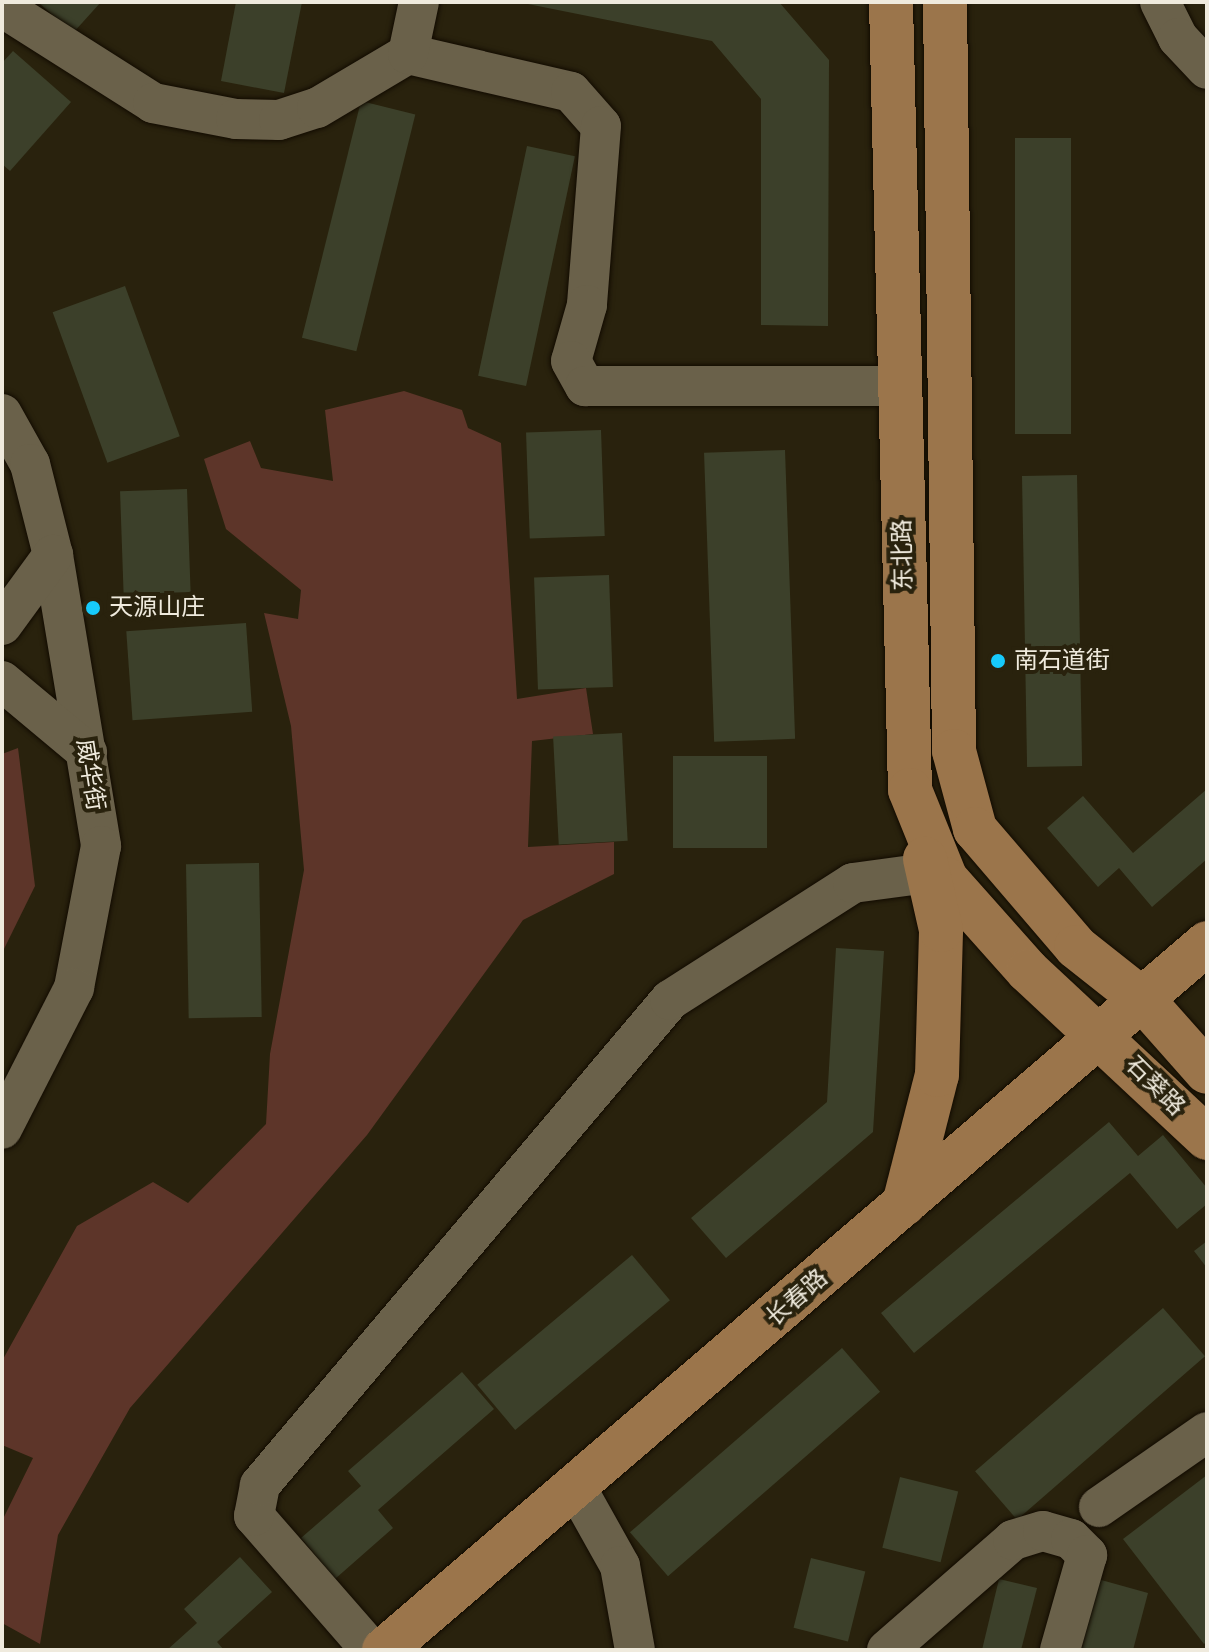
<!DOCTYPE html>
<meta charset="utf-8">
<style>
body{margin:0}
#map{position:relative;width:1209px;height:1652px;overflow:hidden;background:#29220d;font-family:Rubik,"Noto Sans SC",sans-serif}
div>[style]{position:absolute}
.green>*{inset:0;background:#5d3529}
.building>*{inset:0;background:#3c402a;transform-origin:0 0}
.roads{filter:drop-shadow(0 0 2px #120b00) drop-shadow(0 0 2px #120b00)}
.minor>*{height:40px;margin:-20px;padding:0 20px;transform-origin:20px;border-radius:20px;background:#6a614a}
.major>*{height:44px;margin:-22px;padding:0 22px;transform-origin:22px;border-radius:22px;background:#9b754b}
.dots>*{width:22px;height:22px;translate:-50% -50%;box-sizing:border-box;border:4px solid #29220d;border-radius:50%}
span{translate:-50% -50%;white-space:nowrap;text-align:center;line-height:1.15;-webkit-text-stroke:8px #29220d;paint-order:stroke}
.street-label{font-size:24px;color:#efeadd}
.poi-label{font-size:24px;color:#efeadd}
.left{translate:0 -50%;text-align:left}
.frame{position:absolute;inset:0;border:4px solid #efeadd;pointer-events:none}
</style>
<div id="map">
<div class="green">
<i style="clip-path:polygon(404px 391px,462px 410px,468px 428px,501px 443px,517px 699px,586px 688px,593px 734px,532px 741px,528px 847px,614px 842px,614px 874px,523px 920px,367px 1135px,130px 1408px,58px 1535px,40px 1644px,2px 1623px,2px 1521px,33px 1458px,2px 1445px,2px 1361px,77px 1226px,153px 1182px,188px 1203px,266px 1124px,270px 1054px,304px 870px,291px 726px,264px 613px,298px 619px,301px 590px,226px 529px,204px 459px,250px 441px,261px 468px,333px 481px,325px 410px)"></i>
<i style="clip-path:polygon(18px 748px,35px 886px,2px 953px,2px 754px)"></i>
</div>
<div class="building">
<i style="clip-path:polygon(38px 2px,101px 2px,73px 33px)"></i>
<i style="clip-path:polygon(236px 2px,302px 2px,284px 93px,221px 81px)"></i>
<i style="clip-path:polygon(518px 2px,779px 2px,829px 60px,828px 326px,761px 325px,761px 99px,712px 41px)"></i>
<i style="clip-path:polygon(13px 51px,71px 102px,10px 171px,2px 164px,2px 63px)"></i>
<i style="left:361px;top:101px;width:56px;height:244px;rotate:14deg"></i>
<i style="left:1015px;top:138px;width:56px;height:296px"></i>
<i style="left:527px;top:146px;width:49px;height:235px;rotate:12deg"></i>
<i style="left:125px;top:286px;width:160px;height:77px;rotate:70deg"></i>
<i style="left:601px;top:430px;width:106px;height:75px;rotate:88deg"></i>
<i style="left:785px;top:450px;width:289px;height:81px;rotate:88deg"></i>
<i style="left:1077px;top:475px;width:291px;height:55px;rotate:89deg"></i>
<i style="left:187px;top:489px;width:103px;height:67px;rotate:88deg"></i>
<i style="left:609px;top:575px;width:112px;height:75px;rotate:88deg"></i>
<i style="left:246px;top:623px;width:89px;height:120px;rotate:86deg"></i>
<i style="left:622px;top:733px;width:108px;height:69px;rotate:87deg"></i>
<i style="left:673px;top:756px;width:94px;height:92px"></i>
<i style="clip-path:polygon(1207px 789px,1207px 859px,1152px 907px,1119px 868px,1098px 887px,1047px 828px,1083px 796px,1133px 853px)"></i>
<i style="left:259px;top:863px;width:154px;height:73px;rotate:89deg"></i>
<i style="clip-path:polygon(836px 948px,884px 951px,873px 1132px,726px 1258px,691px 1218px,827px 1102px)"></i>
<i style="clip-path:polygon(1109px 1122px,1138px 1156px,1163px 1135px,1207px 1188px,1207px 1204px,1177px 1229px,1130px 1173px,914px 1353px,881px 1313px)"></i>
<i style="clip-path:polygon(1207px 1241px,1207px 1268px,1194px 1251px)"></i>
<i style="left:632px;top:1255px;width:59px;height:202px;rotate:50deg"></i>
<i style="left:1163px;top:1308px;width:64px;height:249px;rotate:49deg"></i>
<i style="left:842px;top:1348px;width:58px;height:281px;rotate:49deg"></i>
<i style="clip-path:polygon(462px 1372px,494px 1409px,378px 1510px,393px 1528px,335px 1579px,301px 1538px,361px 1486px,348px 1471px)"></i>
<i style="clip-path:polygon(1207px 1475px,1207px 1641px,1204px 1644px,1123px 1539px)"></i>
<i style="left:900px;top:1477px;width:60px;height:73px;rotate:14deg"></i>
<i style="clip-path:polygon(240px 1557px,272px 1592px,217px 1642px,224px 1650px,167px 1650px,197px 1623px,184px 1609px)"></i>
<i style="left:811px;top:1558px;width:56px;height:72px;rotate:14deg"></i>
<i style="clip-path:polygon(1094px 1578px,1148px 1593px,1133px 1650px,1074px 1650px)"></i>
<i style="clip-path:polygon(999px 1579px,1037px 1588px,1021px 1650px,982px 1650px)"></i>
</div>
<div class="roads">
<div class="minor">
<i style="left:1160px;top:2px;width:40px;rotate:63.4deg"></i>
<i style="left:1178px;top:38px;width:42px;rotate:46.9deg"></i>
<i style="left:2px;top:7px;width:179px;rotate:32.4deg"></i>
<i style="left:153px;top:103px;width:85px;rotate:10.9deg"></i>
<i style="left:236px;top:119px;width:43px;rotate:1.3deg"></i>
<i style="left:279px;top:120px;width:40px;rotate:-18deg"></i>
<i style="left:317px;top:108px;width:106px;rotate:-30.7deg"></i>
<i style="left:408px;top:54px;width:167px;rotate:13.1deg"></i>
<i style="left:571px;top:92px;width:45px;rotate:48.6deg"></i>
<i style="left:601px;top:126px;width:180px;rotate:94.5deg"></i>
<i style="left:587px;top:305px;width:58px;rotate:105.9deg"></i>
<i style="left:571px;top:361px;width:29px;rotate:61deg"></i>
<i style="left:585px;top:386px;width:315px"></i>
<i style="left:408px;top:54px;width:53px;rotate:-78.1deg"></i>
<i style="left:2px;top:414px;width:57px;rotate:60.8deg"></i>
<i style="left:30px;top:464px;width:94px;rotate:75.8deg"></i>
<i style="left:53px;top:555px;width:295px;rotate:80.6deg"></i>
<i style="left:101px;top:846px;width:145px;rotate:100.8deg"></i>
<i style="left:74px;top:988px;width:158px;rotate:117.1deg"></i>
<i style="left:2px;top:625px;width:87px;rotate:-53.9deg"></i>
<i style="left:2px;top:681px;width:111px;rotate:39.9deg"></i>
<i style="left:577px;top:1489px;width:88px;rotate:60.8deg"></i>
<i style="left:620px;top:1566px;width:85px;rotate:79.9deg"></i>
<i style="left:1099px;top:1507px;width:131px;rotate:-34.8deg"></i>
<i style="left:371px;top:1650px;width:178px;rotate:-131.1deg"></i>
<i style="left:254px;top:1516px;width:32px;rotate:-79deg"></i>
<i style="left:260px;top:1485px;width:635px;rotate:-49.79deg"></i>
<i style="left:670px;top:1000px;width:217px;rotate:-32.6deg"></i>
<i style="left:853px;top:883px;width:76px;rotate:-7.6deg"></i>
<i style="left:887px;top:1650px;width:167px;rotate:-41.1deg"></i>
<i style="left:1013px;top:1540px;width:31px;rotate:-17deg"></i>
<i style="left:1043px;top:1531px;width:29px;rotate:16deg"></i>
<i style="left:1071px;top:1539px;width:23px;rotate:45deg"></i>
<i style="left:1087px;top:1555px;width:99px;rotate:105.9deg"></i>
</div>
<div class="major">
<i style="left:891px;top:2px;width:788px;rotate:88.62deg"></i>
<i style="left:910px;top:790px;width:96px;rotate:68deg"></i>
<i style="left:946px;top:879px;width:123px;rotate:48.3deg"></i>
<i style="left:1028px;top:971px;width:245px;rotate:43deg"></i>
<i style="left:945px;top:2px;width:749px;rotate:89.31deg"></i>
<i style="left:954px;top:751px;width:81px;rotate:74.9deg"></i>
<i style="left:975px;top:829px;width:155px;rotate:49.4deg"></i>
<i style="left:1076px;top:947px;width:85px;rotate:38.3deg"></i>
<i style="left:1143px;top:1000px;width:96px;rotate:48.4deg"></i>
<i style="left:904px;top:1204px;width:133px;rotate:-75.7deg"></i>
<i style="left:937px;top:1075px;width:145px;rotate:-88.4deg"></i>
<i style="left:941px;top:930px;width:73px;rotate:-102.7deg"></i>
<i style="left:384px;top:1650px;width:1085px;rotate:-40.66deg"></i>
</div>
</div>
<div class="dots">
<i style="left:93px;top:608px;background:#17cafb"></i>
<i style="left:998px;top:661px;background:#17cafb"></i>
</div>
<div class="street-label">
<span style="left:903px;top:555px;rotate:-91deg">东北路</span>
<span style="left:90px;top:775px;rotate:81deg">威华街</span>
<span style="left:1155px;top:1086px;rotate:45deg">石葵路</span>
<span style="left:797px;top:1298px;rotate:-41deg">长春路</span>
</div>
<div class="poi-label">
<span class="left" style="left:109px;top:608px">天源山庄</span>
<span class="left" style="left:1014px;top:661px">南石道街</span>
</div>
<div class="frame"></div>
</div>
